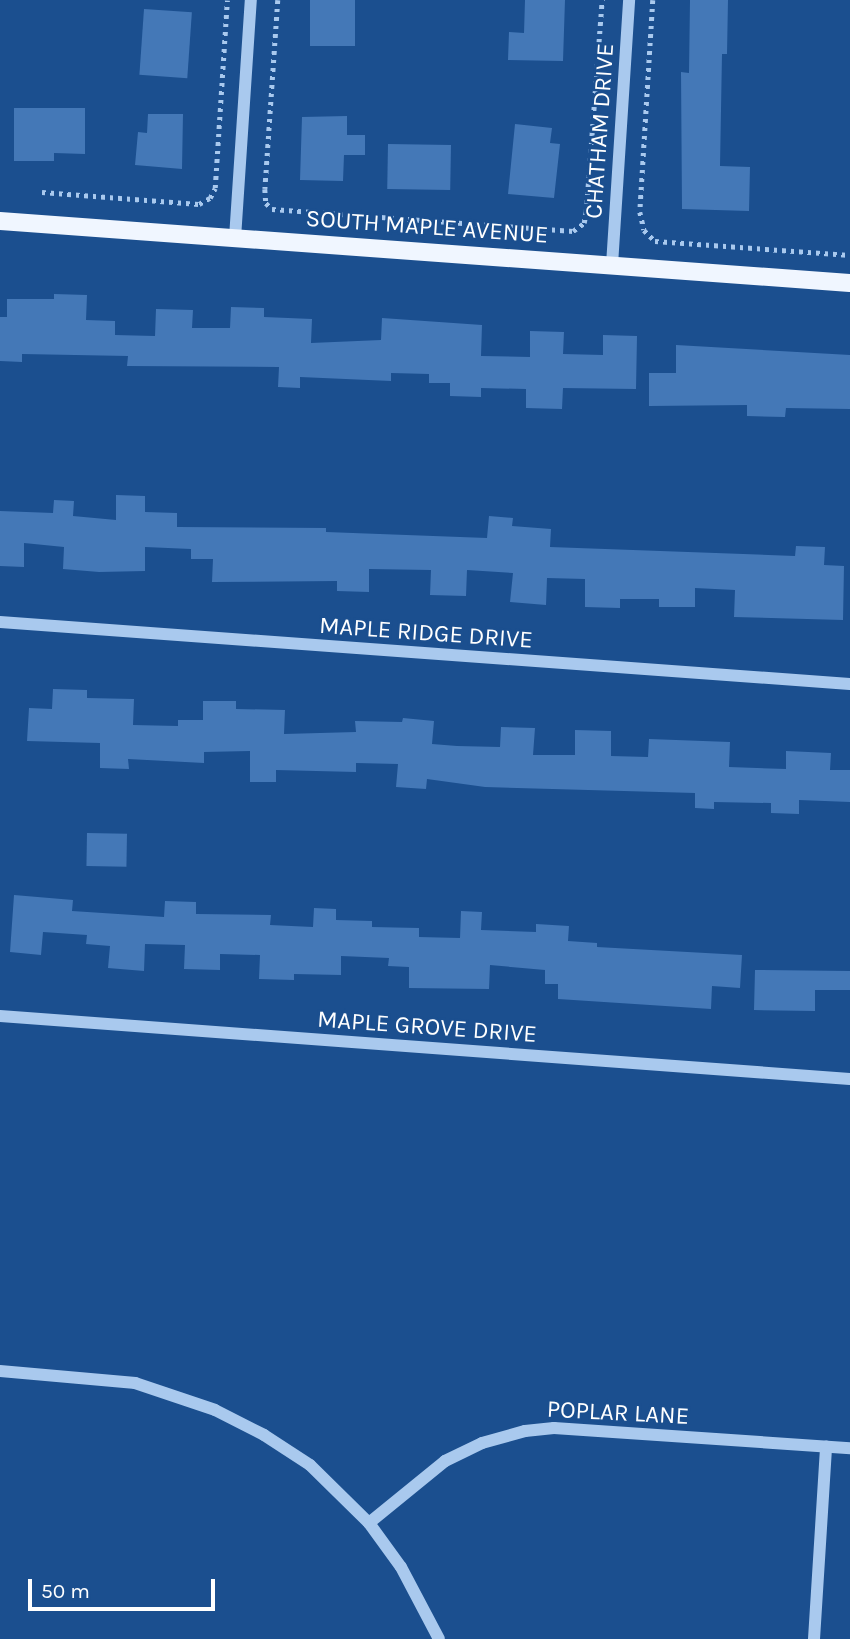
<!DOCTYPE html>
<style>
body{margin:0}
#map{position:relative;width:850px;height:1639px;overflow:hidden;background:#1b4f8f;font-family:Karla,sans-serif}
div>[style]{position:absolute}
.building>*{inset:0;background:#4478b7;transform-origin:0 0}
.path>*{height:4.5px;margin-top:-2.25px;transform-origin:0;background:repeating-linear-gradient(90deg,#a9c9ee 0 3.5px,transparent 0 8.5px)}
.minor>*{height:12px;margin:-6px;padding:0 6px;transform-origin:6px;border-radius:6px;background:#a9c9ee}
.major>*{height:18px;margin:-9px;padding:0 9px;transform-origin:9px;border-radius:9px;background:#f0f6ff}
span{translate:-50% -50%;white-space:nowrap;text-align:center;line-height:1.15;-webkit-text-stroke:5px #1b4f8f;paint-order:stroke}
.street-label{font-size:24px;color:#fff}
.scale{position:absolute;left:28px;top:1579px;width:187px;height:32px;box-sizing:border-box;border:4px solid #fff;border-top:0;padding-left:9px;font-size:21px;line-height:24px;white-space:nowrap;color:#fff;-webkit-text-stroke:5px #1b4f8f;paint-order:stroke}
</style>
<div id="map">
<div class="building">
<i style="left:310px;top:0;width:45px;height:46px"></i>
<i style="clip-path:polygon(525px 0,565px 0,563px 61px,508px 60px,509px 32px,524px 33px)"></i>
<i style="clip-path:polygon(690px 0,728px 0,727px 54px,722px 54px,720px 166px,750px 167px,749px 211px,682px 209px,681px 72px,689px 73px)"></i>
<i style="left:144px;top:9px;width:48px;height:66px;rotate:4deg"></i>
<i style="clip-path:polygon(14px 108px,85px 108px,85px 154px,54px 153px,54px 161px,14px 161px)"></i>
<i style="clip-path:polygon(148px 114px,183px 114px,182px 169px,135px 165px,138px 132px,147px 133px)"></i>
<i style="clip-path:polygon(347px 116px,347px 135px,365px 135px,365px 155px,344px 155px,343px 181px,300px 180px,302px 117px)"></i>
<i style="clip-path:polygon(515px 124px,552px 128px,550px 143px,560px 144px,554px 198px,508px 194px)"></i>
<i style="left:388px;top:144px;width:63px;height:45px;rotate:1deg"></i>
<i style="clip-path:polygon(54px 294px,87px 295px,86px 320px,115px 321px,115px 335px,155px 336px,156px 309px,193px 310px,192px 328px,230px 328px,231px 307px,264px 308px,264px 317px,312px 319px,311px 343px,381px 340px,382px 318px,482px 325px,481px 356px,530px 357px,530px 331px,564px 332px,563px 354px,603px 355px,603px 335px,637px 336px,636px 389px,563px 388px,562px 409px,526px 408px,526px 389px,481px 388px,481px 397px,450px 396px,450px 383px,429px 383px,429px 374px,391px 373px,391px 381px,300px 377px,300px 388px,278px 387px,279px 367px,127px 366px,128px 356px,22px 354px,22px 362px,0 361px,0 317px,7px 317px,7px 299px,54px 299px)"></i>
<i style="clip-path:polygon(676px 345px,850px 355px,850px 409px,786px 408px,785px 417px,747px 416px,747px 405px,649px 406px,649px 373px,676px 373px)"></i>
<i style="clip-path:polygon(116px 495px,145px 496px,145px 512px,177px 513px,177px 527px,326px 528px,326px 532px,487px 538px,489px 516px,513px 518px,512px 526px,551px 529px,550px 547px,795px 556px,796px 546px,825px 547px,824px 565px,844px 566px,843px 620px,734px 617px,735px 590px,695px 588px,695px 607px,659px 607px,659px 599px,620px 599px,620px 608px,585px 607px,585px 579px,547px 578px,546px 605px,510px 602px,513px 573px,467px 570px,466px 596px,430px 595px,431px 570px,369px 569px,369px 592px,337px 591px,337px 581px,212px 582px,213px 559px,191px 559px,191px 549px,145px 547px,145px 571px,99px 572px,63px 569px,64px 547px,24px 543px,24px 567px,0 566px,0 511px,53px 513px,54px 500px,74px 501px,73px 516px,116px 520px)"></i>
<i style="clip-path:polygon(53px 689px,87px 690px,87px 698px,134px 699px,133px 725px,178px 726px,178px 720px,203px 720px,203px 701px,236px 701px,236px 709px,285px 710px,284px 734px,356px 732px,355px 721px,402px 722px,403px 718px,434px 721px,432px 744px,457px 746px,500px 747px,501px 727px,535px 728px,533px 755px,575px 755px,575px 730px,611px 731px,611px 756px,648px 757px,649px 739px,730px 742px,729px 767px,786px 769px,786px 751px,831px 753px,830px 770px,850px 770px,850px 802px,799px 800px,799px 814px,771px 813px,771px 803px,714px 802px,714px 809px,695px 808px,695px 793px,485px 787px,427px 779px,426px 789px,396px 787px,398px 764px,356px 763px,356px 772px,276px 770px,276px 782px,250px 782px,250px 751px,204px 752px,204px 763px,128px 759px,129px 769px,100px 768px,100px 743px,27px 741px,29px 708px,52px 709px)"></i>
<i style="left:87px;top:833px;width:40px;height:33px;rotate:1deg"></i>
<i style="clip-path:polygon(14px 895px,73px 900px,72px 911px,164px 917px,165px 901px,196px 902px,196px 914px,271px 915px,270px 925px,313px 927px,314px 908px,336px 909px,336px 920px,372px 921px,372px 927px,419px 928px,419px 937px,460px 938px,461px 911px,482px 912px,481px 930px,536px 932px,536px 924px,569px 926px,568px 941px,597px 943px,597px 947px,742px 955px,740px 988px,712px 986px,711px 1009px,558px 999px,558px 984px,545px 984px,545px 970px,490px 965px,489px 989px,409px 988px,409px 967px,388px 966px,389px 958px,341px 956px,341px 975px,294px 974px,294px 980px,259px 979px,260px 955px,220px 954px,220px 970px,184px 969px,185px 945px,145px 944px,144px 971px,108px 968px,110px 946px,86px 944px,87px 935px,43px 932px,41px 955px,10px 952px)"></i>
<i style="clip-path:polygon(755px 970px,850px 971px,850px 990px,815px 990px,815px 1011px,754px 1010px)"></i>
</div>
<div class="path">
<i style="left:278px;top:0;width:189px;rotate:93.9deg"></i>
<i style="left:265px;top:189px;width:14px;rotate:86deg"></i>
<i style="left:266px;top:203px;width:8px;rotate:45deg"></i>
<i style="left:272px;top:209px;width:302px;rotate:4.2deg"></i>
<i style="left:573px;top:231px;width:14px;rotate:-36deg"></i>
<i style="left:584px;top:223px;width:11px;rotate:-80deg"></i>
<i style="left:586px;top:212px;width:213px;rotate:-85.7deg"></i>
<i style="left:653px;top:0;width:212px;rotate:93.5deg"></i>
<i style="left:640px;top:212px;width:18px;rotate:77deg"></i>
<i style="left:644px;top:230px;width:16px;rotate:45deg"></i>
<i style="left:655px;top:241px;width:196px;rotate:4.1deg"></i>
<i style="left:42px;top:192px;width:157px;rotate:4.4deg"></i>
<i style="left:199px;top:204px;width:13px;rotate:-29deg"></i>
<i style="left:210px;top:198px;width:11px;rotate:-63deg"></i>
<i style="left:215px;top:188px;width:188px;rotate:-86.3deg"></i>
</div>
<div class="minor">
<i style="left:235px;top:238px;width:239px;rotate:-86.2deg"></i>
<i style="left:612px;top:265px;width:266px;rotate:-86.3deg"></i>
<i style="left:0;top:622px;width:852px;rotate:4.17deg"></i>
<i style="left:0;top:1016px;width:852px;rotate:4.24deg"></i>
<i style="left:0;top:1371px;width:136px;rotate:5.1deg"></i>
<i style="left:135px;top:1383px;width:84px;rotate:18.6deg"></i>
<i style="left:215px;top:1410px;width:55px;rotate:27deg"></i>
<i style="left:264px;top:1435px;width:55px;rotate:33.1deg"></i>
<i style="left:310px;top:1465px;width:83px;rotate:44.5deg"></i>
<i style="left:369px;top:1523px;width:54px;rotate:54deg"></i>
<i style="left:401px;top:1567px;width:81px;rotate:62.2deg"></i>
<i style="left:369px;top:1523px;width:98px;rotate:-39.2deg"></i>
<i style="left:445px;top:1461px;width:41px;rotate:-25.9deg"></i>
<i style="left:482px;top:1443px;width:45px;rotate:-15.6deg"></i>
<i style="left:525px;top:1431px;width:29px;rotate:-6deg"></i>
<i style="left:554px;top:1428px;width:297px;rotate:3.9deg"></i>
<i style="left:814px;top:1639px;width:193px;rotate:-86.4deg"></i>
</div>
<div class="major">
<i style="left:0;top:221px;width:852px;rotate:4.17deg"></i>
</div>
<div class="street-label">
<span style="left:600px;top:131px;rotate:-86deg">CHATHAM DRIVE</span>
<span style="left:427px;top:227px;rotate:4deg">SOUTH MAPLE AVENUE</span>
<span style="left:426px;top:633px;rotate:4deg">MAPLE RIDGE DRIVE</span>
<span style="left:427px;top:1027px;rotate:4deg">MAPLE GROVE DRIVE</span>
<span style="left:618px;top:1413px;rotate:3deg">POPLAR LANE</span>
</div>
<div class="scale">50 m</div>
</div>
